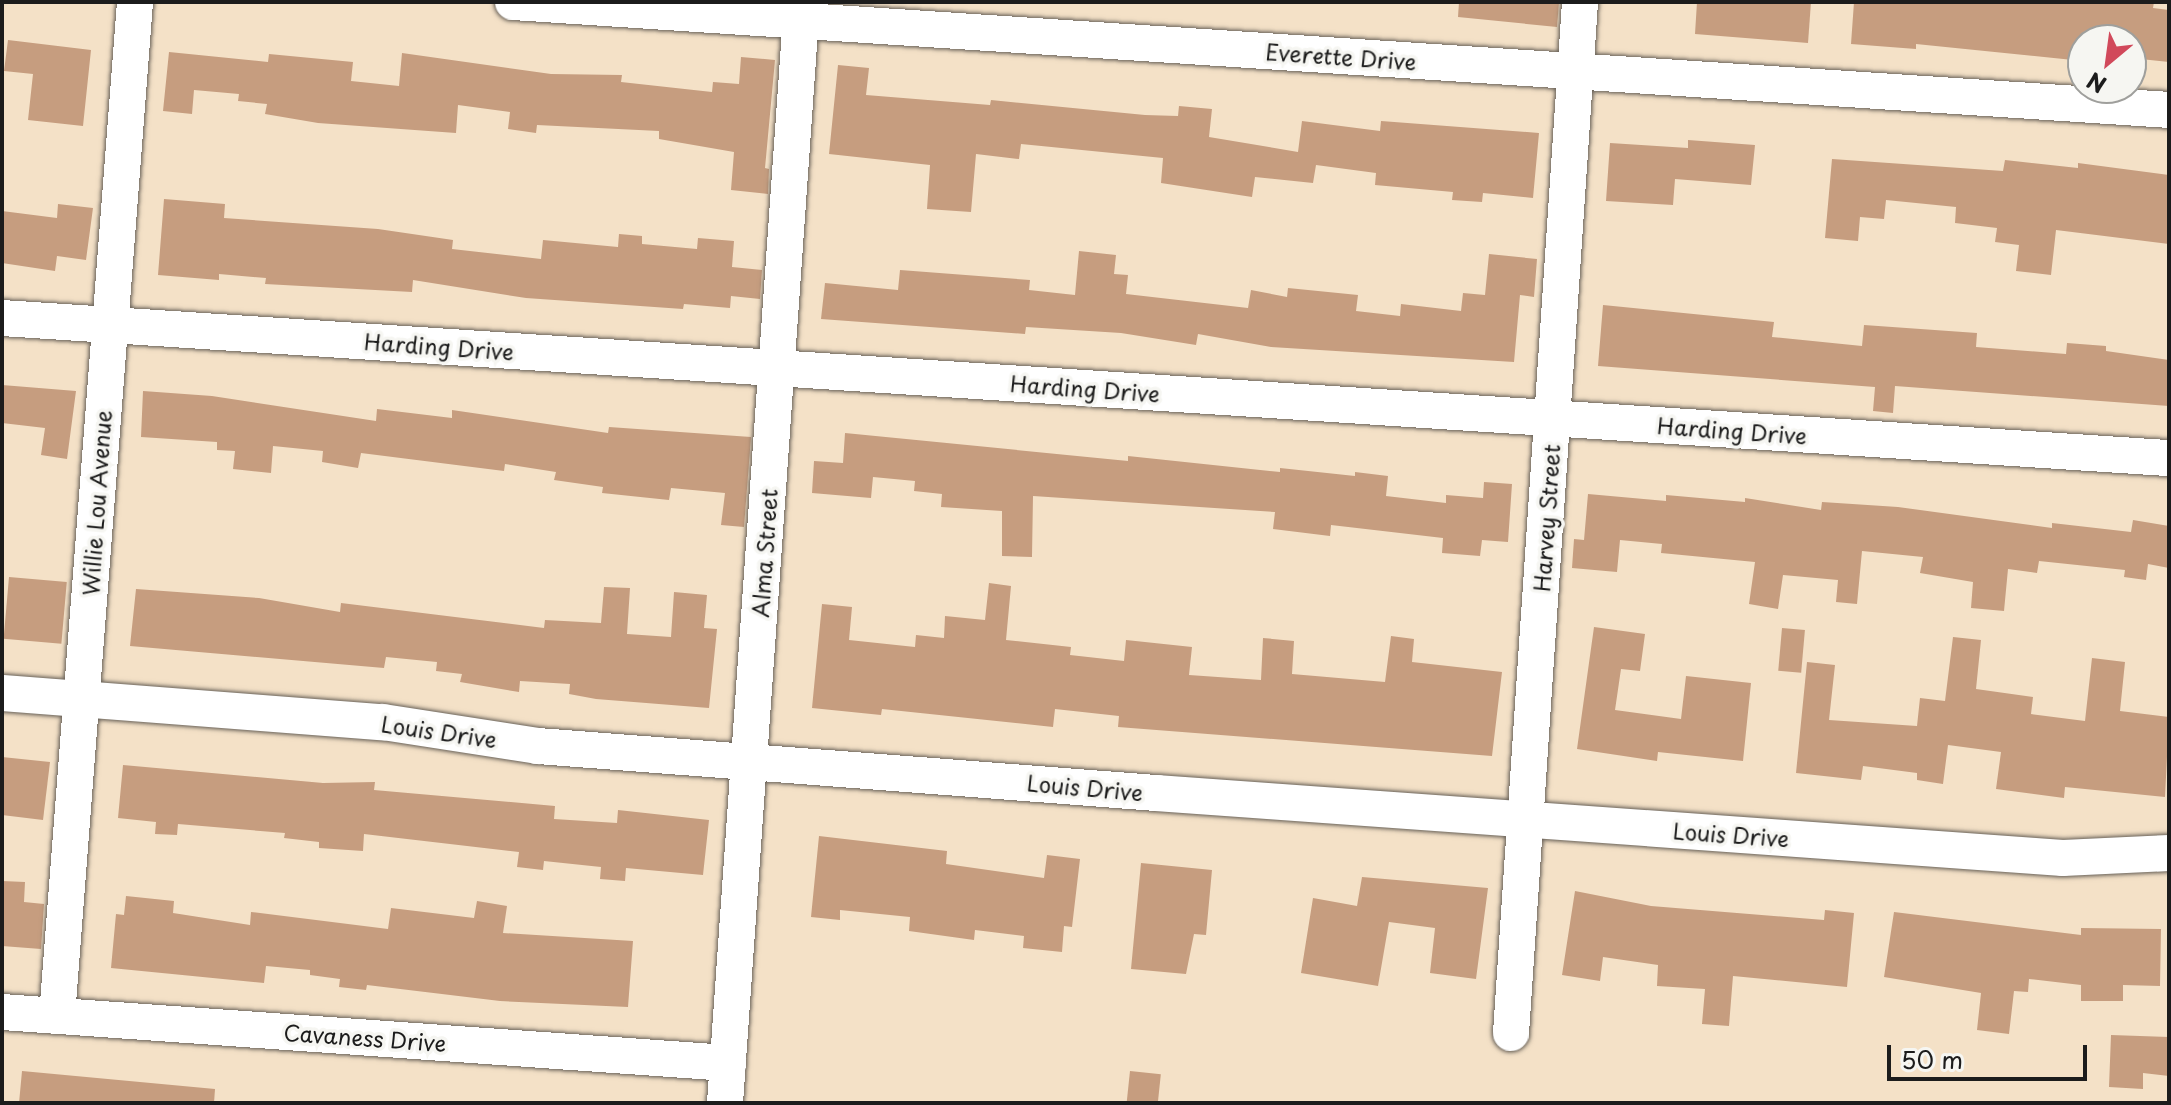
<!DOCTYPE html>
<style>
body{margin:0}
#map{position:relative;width:2171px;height:1105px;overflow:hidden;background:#f4e1c7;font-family:"Playpen Sans",sans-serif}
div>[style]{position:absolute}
.building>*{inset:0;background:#c69d7f;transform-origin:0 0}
.roads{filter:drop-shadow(0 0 2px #686158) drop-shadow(0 0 2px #686158)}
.minor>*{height:36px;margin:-18px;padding:0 18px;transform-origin:18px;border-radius:18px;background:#fff}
span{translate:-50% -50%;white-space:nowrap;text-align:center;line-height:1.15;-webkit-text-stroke:7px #f6f6f2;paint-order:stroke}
.street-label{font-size:22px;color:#1c1c1c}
.frame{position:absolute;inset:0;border:4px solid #1c1c1c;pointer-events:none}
.north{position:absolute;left:2067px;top:24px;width:80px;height:80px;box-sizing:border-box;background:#f6f6f2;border:2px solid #9f9f9c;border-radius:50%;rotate:209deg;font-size:22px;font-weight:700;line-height:32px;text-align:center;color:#1c1c1c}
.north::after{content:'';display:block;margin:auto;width:28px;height:36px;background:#d1495b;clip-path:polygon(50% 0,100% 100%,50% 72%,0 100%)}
.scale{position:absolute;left:1887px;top:1045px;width:200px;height:36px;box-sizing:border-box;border:4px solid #1c1c1c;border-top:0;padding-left:10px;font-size:24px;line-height:28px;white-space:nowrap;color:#1c1c1c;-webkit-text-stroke:6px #f6f6f2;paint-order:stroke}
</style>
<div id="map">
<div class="building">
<i style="clip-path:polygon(1459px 2px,1559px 2px,1557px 27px,1458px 17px)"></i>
<i style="clip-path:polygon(1697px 2px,1811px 2px,1808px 43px,1695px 34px)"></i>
<i style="clip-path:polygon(1854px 2px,2154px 2px,2153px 8px,2169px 10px,2169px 62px,2131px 58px,2131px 40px,2083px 40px,2083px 53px,2073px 52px,2073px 60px,1916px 44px,1916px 49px,1851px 44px)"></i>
<i style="clip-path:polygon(8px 40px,91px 50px,83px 126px,28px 120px,33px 74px,4px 71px)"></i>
<i style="clip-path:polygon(169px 52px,268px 62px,269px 54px,353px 62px,351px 81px,399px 86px,402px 53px,551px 74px,622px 75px,621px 82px,712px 92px,713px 82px,739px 84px,741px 57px,775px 60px,765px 168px,769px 169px,768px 194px,731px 190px,734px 152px,659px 139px,659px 131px,537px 125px,536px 133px,508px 129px,510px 112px,458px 105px,456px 133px,318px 123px,265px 114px,267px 104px,238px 101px,239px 94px,194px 90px,192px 114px,163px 111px)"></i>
<i style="clip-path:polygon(838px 65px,869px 68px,866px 95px,990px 105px,991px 100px,1145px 115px,1178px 116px,1179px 106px,1212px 109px,1209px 137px,1298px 152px,1302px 121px,1380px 131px,1381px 121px,1539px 133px,1533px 198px,1483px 193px,1482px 202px,1452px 200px,1453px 192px,1375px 185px,1376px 173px,1316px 165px,1313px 183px,1255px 177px,1252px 197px,1161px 183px,1163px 158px,1021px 144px,1019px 159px,976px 154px,971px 212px,927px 209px,930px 165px,829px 154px)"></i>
<i style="clip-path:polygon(1688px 140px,1755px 145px,1751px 185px,1675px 179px,1673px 205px,1606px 201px,1610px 143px,1688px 148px)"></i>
<i style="clip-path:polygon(1832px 159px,2003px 171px,2005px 160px,2078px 168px,2078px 163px,2169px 175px,2169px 244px,2056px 230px,2051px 275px,2016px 271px,2019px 245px,1995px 242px,1997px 228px,1955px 223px,1956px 207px,1886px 200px,1884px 219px,1860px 217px,1858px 241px,1825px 238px)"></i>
<i style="clip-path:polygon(164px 199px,225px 204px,224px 218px,378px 229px,453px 240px,452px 249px,541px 259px,543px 240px,618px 247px,619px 234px,642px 236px,642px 244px,697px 249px,698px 238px,734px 241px,732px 267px,762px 270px,760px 299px,731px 296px,730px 308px,684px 304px,683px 309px,526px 298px,413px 280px,412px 292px,265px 284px,266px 278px,219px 274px,219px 280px,158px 275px)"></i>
<i style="clip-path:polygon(58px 204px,93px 208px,86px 260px,57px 256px,55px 271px,2px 263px,2px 211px,57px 218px)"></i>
<i style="clip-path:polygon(1079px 251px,1116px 255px,1114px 274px,1128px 275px,1126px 294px,1248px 308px,1251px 290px,1287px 297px,1288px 288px,1358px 295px,1356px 311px,1400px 316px,1401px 304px,1461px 311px,1463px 293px,1485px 295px,1489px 254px,1537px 259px,1534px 297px,1520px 295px,1514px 362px,1271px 347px,1198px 334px,1196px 345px,1121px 333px,1026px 327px,1025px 334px,821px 319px,825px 283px,898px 290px,900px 270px,1030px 280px,1029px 290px,1075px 295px)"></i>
<i style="clip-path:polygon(1603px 305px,1774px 322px,1772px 337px,1862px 346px,1864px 325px,1977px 333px,1976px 347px,2066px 354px,2067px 343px,2106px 346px,2106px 351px,2169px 360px,2169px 406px,1895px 386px,1893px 413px,1873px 411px,1875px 387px,1598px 366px)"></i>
<i style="clip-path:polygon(2px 385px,76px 391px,67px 459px,41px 455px,45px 428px,2px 423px)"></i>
<i style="clip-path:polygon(143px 391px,212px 396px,376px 421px,377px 409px,452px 418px,452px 410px,608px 433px,609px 427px,751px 437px,744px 527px,721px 525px,725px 493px,671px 488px,669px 500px,602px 493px,603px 487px,554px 480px,556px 472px,505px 464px,504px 471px,361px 453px,358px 468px,322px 462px,323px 451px,273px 446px,271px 473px,233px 469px,235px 451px,217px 450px,217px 442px,141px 437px)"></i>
<i style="clip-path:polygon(845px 433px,1128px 461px,1128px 456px,1280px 472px,1280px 468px,1355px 476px,1355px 472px,1388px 476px,1386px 496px,1446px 503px,1446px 495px,1483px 498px,1484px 482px,1512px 484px,1508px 542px,1482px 540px,1480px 556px,1442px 553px,1443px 538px,1331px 525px,1330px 536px,1273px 529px,1275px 512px,1033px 496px,1032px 557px,1002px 556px,1002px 511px,941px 507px,942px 494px,914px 491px,915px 481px,873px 477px,871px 498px,812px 493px,814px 461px,843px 463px)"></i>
<i style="clip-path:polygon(1588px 494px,1666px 501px,1666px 495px,1745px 502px,1745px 498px,1821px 510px,1822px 502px,1898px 507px,2052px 528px,2052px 523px,2131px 532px,2133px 520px,2169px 526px,2169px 568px,2148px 564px,2146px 580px,2124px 577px,2125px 570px,2039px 561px,2037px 573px,2008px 569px,2004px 611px,1971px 608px,1973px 582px,1920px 573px,1923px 557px,1862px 551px,1857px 604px,1836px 602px,1838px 580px,1783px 575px,1778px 609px,1749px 604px,1755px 562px,1661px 553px,1662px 544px,1620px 540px,1617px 572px,1572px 568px,1574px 539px,1584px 540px)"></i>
<i style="left:9px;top:577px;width:58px;height:62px;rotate:5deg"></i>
<i style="clip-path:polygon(989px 583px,1011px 586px,1006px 640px,1071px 647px,1070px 655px,1124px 661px,1126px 640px,1192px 647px,1189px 675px,1261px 680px,1263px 638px,1294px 641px,1292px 674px,1385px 682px,1391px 636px,1414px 639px,1412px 662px,1502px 672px,1492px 756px,1118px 727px,1119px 716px,1055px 709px,1053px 727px,882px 709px,881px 715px,812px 708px,822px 604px,852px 607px,849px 640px,915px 647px,916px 635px,944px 638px,945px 616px,985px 620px)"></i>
<i style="clip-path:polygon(604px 587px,630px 588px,627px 634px,671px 637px,674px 592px,707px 595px,704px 628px,717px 629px,709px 708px,596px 699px,569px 694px,570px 684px,520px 681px,519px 692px,460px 682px,462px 674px,436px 671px,437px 662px,386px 657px,384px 668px,130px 646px,136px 589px,259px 598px,340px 612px,341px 603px,544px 628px,545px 620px,601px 623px)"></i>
<i style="clip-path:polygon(1594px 627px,1645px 634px,1640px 671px,1621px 669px,1615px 710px,1681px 719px,1686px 676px,1751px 683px,1743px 761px,1658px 752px,1657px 761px,1577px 749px)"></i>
<i style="left:1782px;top:628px;width:23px;height:43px;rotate:5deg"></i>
<i style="clip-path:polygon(1953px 637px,1981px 640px,1976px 689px,2033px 697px,2031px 714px,2085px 721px,2092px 658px,2125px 662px,2120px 711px,2169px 717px,2165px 797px,2065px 787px,2064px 798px,1996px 789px,2001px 752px,1948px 745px,1943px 784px,1917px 780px,1917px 773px,1863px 766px,1861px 780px,1796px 773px,1807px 662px,1835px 665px,1829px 720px,1917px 726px,1920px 698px,1945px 701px)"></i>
<i style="clip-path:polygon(2px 757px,50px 762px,43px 820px,2px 815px)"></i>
<i style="clip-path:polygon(123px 765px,323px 783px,375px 782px,374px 790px,555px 806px,554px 819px,617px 823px,618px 810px,709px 820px,703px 875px,626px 868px,625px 881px,600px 879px,601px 867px,544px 861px,543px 870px,517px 867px,519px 852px,364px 834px,363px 851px,319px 848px,319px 842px,284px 838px,285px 833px,178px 824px,177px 835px,155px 834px,156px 822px,118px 818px)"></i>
<i style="clip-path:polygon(819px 836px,947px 851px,946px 864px,1044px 878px,1047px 855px,1080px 859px,1072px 927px,1064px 926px,1062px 952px,1023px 948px,1024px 936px,975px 930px,974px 940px,909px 931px,910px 917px,840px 910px,840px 920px,811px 917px)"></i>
<i style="clip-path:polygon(1141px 863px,1212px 870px,1206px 935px,1194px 934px,1186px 974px,1131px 969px)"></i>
<i style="clip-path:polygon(1362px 877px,1488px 888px,1476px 979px,1430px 973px,1435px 928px,1389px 922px,1378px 986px,1301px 973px,1313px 898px,1357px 906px)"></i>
<i style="clip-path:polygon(2px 881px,25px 882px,24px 902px,44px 904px,41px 949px,2px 946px)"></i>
<i style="clip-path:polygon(1575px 891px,1651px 906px,1824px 920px,1825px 910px,1854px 913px,1847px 987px,1733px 976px,1729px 1026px,1702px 1024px,1705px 989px,1657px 986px,1658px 965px,1603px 957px,1600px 981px,1562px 975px)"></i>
<i style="clip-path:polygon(126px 896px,174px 901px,173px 913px,250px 925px,251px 912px,388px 929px,391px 908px,474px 918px,477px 901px,507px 906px,503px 933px,633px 941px,628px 1007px,500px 1001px,367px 985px,366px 990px,339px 987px,340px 979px,310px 975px,310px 970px,266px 966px,264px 983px,111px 968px,116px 914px,124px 915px)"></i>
<i style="clip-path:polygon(1894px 912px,2081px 935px,2081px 928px,2161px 929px,2160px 986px,2123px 985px,2123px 1001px,2081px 1001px,2081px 985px,2029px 979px,2028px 992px,2014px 991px,2009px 1034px,1977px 1030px,1981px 993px,1884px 977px)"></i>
<i style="clip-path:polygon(2111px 1035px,2169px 1037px,2169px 1076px,2143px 1073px,2143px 1089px,2109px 1087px)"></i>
<i style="clip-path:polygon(22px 1071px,215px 1089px,214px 1103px,19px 1103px)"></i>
<i style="left:1130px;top:1071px;width:31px;height:32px;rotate:6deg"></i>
</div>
<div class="roads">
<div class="minor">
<i style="left:513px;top:2px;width:1660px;rotate:3.73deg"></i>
<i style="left:2px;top:318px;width:2172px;rotate:3.7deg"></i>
<i style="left:2px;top:693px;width:382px;rotate:4.4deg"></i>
<i style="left:383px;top:722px;width:157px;rotate:8.8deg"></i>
<i style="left:538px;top:746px;width:620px;rotate:4.35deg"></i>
<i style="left:1156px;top:793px;width:909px;rotate:4.1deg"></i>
<i style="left:2063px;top:858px;width:106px;rotate:-2.7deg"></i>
<i style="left:2px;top:1012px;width:728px;rotate:4.02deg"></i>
<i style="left:57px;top:1016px;width:1017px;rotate:-85.6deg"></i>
<i style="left:1511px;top:1033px;width:1033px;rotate:-86.17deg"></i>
<i style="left:725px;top:1103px;width:1104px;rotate:-86deg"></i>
</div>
</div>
<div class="street-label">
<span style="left:1341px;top:56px;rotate:4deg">Everette Drive</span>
<span style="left:439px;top:346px;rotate:4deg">Harding Drive</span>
<span style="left:1085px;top:388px;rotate:4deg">Harding Drive</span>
<span style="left:1732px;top:430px;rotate:4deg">Harding Drive</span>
<span style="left:96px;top:503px;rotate:-86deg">Willie Lou Avenue</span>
<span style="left:1546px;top:518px;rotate:-86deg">Harvey Street</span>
<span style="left:764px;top:553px;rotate:-86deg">Alma Street</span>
<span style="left:439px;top:731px;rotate:8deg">Louis Drive</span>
<span style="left:1085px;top:787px;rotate:5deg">Louis Drive</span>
<span style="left:1731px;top:834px;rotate:4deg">Louis Drive</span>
<span style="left:365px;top:1037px;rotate:4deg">Cavaness Drive</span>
</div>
<div class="frame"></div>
<div class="north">N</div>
<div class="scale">50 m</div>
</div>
